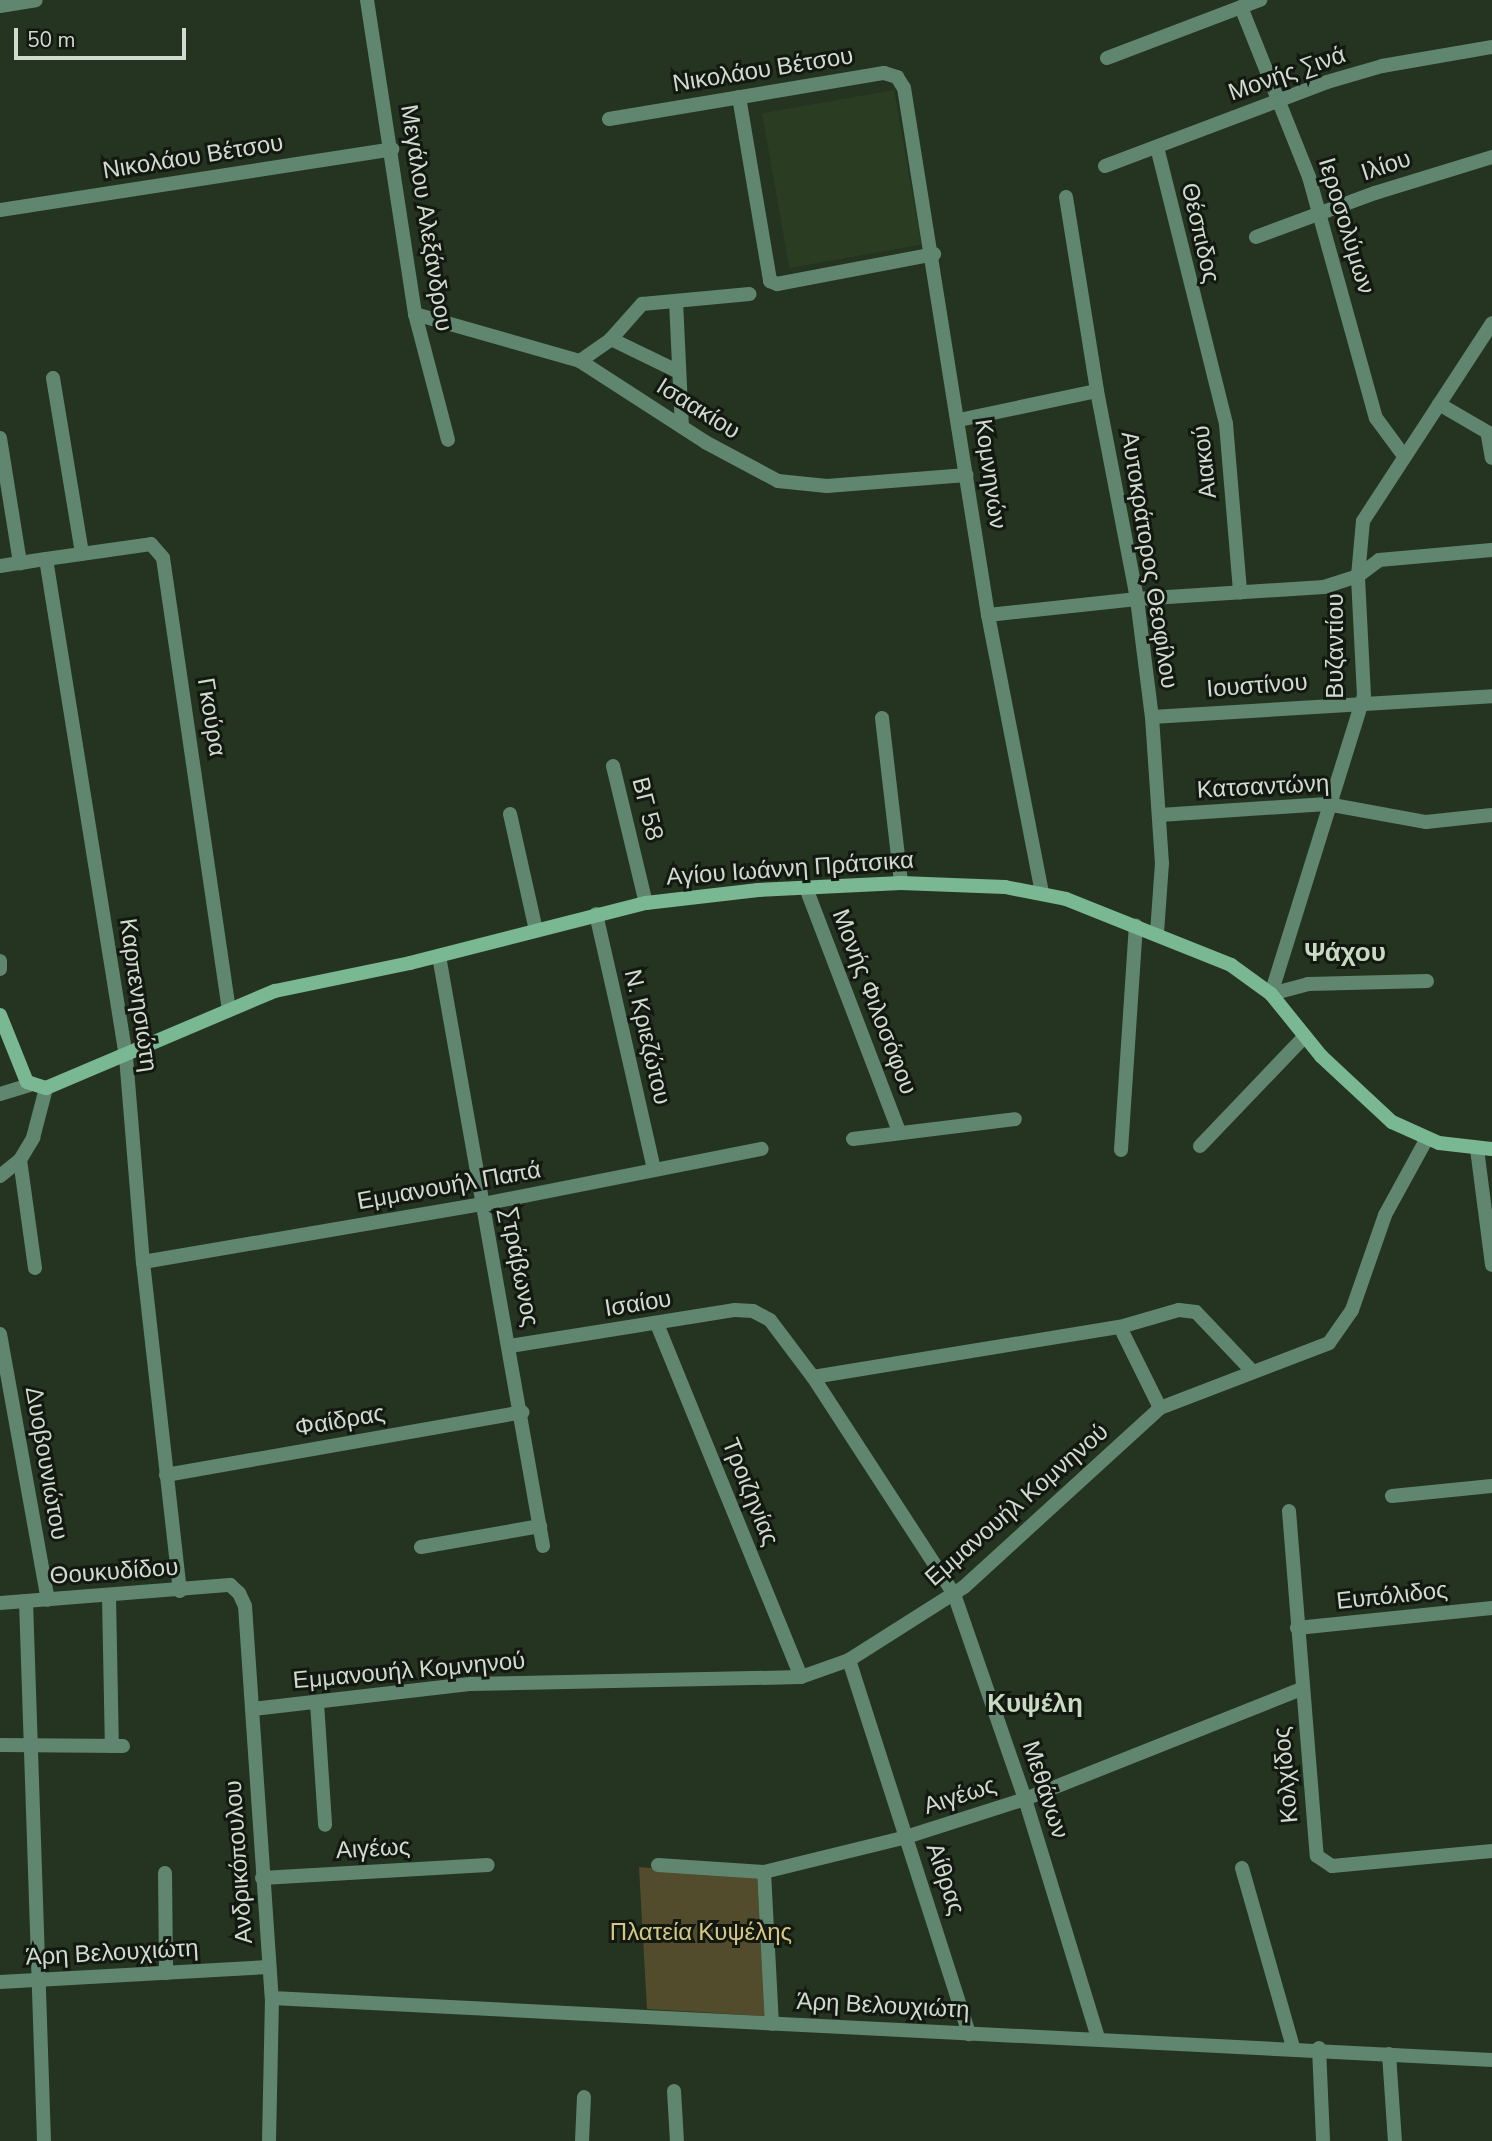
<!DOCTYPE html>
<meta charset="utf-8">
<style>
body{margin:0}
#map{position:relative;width:1492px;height:2141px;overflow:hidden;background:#253420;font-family:"Nunito Sans",sans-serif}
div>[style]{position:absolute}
.built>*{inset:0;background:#2a3d23;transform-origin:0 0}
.green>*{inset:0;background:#524c2c}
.street>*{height:14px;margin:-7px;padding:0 7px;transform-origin:7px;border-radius:7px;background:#60866f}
.secondary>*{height:14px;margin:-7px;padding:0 7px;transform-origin:7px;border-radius:7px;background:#7ab793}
span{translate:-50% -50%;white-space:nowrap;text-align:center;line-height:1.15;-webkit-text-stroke:6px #131911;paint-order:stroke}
.street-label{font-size:24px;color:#d1dace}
.park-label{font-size:24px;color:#d5c782}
.neighbourhood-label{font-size:26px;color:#c8dbc2;font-weight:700}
.scale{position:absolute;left:14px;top:28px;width:172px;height:32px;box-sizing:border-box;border:4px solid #d1dace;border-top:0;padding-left:9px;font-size:21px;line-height:24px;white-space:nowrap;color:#d1dace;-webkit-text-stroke:5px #131911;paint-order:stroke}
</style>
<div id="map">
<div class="built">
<i style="left:894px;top:90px;width:157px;height:134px;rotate:80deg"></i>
</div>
<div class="green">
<i style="clip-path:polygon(639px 1867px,757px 1878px,766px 2016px,647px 2009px)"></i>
</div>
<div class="street">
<i style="left:367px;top:0;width:318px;rotate:81.3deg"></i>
<i style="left:415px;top:314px;width:130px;rotate:75.3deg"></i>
<i style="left:0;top:6px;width:36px;rotate:-9deg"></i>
<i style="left:1241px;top:7px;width:183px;rotate:68.2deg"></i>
<i style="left:1309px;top:177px;width:250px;rotate:74.5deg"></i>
<i style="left:1376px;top:418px;width:47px;rotate:53.6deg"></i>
<i style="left:1107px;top:58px;width:164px;rotate:-20.8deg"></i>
<i style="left:739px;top:97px;width:187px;rotate:80.4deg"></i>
<i style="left:770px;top:281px;width:8px;rotate:23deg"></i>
<i style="left:777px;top:284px;width:160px;rotate:-10.8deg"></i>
<i style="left:609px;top:119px;width:279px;rotate:-9.5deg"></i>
<i style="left:884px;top:73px;width:14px;rotate:17deg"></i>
<i style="left:897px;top:77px;width:13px;rotate:58deg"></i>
<i style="left:904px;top:88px;width:534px;rotate:80.94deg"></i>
<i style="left:988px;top:615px;width:283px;rotate:79deg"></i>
<i style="left:1157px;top:147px;width:285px;rotate:76deg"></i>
<i style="left:1226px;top:424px;width:169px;rotate:85.2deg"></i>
<i style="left:1105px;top:166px;width:237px;rotate:-20.7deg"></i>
<i style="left:1327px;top:82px;width:57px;rotate:-16.2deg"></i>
<i style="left:1382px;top:66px;width:112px;rotate:-9.8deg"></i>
<i style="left:1066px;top:197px;width:196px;rotate:80.9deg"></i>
<i style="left:1097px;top:391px;width:212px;rotate:79.1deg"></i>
<i style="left:1137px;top:599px;width:119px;rotate:82.8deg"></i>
<i style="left:1152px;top:717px;width:146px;rotate:86.1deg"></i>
<i style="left:1162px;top:863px;width:69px;rotate:94.1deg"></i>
<i style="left:0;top:210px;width:397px;rotate:-8.8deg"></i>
<i style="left:1256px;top:237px;width:127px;rotate:-20.3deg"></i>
<i style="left:1375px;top:193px;width:122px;rotate:-17.1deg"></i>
<i style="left:676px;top:301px;width:126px;rotate:87.3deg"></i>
<i style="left:415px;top:314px;width:172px;rotate:15.9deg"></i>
<i style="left:580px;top:361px;width:149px;rotate:32.9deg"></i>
<i style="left:705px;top:442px;width:83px;rotate:28.1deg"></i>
<i style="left:778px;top:481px;width:49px;rotate:5.8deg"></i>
<i style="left:827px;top:486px;width:140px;rotate:-4.5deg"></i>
<i style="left:611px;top:339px;width:73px;rotate:25.9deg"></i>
<i style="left:580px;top:361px;width:38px;rotate:-35deg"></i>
<i style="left:611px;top:339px;width:47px;rotate:-48.5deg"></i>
<i style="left:642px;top:304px;width:108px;rotate:-5.3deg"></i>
<i style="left:53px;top:378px;width:178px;rotate:80.6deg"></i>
<i style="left:1439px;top:404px;width:61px;rotate:30.3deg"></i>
<i style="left:959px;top:420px;width:141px;rotate:-11.9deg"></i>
<i style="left:1488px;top:436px;width:22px;rotate:80deg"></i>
<i style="left:0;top:438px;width:127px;rotate:80.9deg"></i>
<i style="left:20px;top:563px;width:26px;rotate:-9deg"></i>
<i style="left:46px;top:559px;width:504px;rotate:80.87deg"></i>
<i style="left:126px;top:1057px;width:206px;rotate:85.3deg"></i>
<i style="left:143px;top:1262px;width:331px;rotate:83.6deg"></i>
<i style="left:46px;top:559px;width:106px;rotate:-8.1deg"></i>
<i style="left:151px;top:544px;width:18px;rotate:49deg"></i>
<i style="left:163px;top:558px;width:455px;rotate:81.7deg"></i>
<i style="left:0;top:566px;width:20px;rotate:-9deg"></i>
<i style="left:988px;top:615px;width:150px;rotate:-6.1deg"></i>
<i style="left:1137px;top:599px;width:187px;rotate:-3.7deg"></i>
<i style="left:1324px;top:587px;width:36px;rotate:-18deg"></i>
<i style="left:1358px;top:576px;width:26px;rotate:-37deg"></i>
<i style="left:1379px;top:560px;width:113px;rotate:-5.1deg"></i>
<i style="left:1152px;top:717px;width:341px;rotate:-3.5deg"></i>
<i style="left:882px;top:718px;width:166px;rotate:83.4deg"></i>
<i style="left:613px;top:766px;width:141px;rotate:76.5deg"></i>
<i style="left:510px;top:814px;width:119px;rotate:77.4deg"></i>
<i style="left:1160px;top:815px;width:167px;rotate:-3.8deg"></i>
<i style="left:1327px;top:804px;width:101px;rotate:10.3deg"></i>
<i style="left:1426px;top:822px;width:66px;rotate:-6.1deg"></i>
<i style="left:806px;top:888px;width:261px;rotate:69.1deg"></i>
<i style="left:596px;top:914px;width:262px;rotate:77.2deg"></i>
<i style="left:439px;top:956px;width:599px;rotate:80deg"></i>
<i style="left:0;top:961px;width:8px;rotate:90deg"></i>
<i style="left:1271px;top:994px;width:312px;rotate:-72.7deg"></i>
<i style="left:1364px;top:696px;width:120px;rotate:-92.9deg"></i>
<i style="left:1358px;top:576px;width:55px;rotate:-84.8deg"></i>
<i style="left:1363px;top:521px;width:236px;rotate:-56.9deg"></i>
<i style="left:1271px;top:994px;width:38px;rotate:-15deg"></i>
<i style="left:1308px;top:984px;width:119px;rotate:-1.4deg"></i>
<i style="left:0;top:1094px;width:30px;rotate:-17deg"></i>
<i style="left:853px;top:1139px;width:163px;rotate:-7deg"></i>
<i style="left:1200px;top:1146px;width:151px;rotate:-46.3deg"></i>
<i style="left:1477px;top:1149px;width:117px;rotate:82.6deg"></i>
<i style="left:1121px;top:1150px;width:225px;rotate:-86.2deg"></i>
<i style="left:20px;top:1160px;width:109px;rotate:82.1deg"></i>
<i style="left:0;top:1176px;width:26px;rotate:-39deg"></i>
<i style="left:20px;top:1160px;width:26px;rotate:-59deg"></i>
<i style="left:33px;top:1138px;width:52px;rotate:-75.4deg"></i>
<i style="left:143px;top:1262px;width:345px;rotate:-9.7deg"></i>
<i style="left:483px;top:1204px;width:284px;rotate:-11.2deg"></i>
<i style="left:657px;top:1324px;width:381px;rotate:67.8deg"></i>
<i style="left:1120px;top:1327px;width:90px;rotate:63.7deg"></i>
<i style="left:0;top:1334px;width:270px;rotate:79.8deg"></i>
<i style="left:510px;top:1346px;width:228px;rotate:-9.1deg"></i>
<i style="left:735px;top:1310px;width:18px;rotate:3deg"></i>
<i style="left:753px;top:1311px;width:19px;rotate:28deg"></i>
<i style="left:770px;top:1320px;width:71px;rotate:53deg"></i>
<i style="left:813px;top:1377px;width:259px;rotate:57deg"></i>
<i style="left:954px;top:1594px;width:217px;rotate:70.9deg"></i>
<i style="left:1025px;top:1799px;width:250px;rotate:73deg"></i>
<i style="left:813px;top:1377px;width:311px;rotate:-9.3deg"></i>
<i style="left:1120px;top:1327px;width:61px;rotate:-16.1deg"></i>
<i style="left:1179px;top:1310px;width:17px;rotate:7deg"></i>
<i style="left:1196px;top:1312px;width:81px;rotate:46.5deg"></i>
<i style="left:166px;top:1475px;width:362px;rotate:-10deg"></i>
<i style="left:1392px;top:1496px;width:100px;rotate:-5.7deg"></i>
<i style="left:1289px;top:1511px;width:346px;rotate:85.4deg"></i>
<i style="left:1317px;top:1856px;width:18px;rotate:34deg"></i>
<i style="left:1332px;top:1866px;width:161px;rotate:-5.4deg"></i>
<i style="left:421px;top:1547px;width:121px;rotate:-10deg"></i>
<i style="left:109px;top:1596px;width:150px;rotate:88.9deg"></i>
<i style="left:26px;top:1601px;width:540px;rotate:88.09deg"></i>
<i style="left:0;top:1603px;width:231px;rotate:-4.5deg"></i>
<i style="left:230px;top:1585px;width:12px;rotate:42deg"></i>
<i style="left:239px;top:1593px;width:14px;rotate:65deg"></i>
<i style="left:245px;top:1606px;width:393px;rotate:86.1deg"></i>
<i style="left:272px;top:1998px;width:143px;rotate:91.2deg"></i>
<i style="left:1297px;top:1628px;width:196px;rotate:-5.9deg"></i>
<i style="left:849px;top:1660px;width:393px;rotate:72.2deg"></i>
<i style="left:317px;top:1703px;width:122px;rotate:86.2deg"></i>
<i style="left:253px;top:1709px;width:218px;rotate:-6.6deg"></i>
<i style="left:470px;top:1684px;width:331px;rotate:-1.2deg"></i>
<i style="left:801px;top:1677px;width:51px;rotate:-19.5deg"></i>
<i style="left:849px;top:1660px;width:136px;rotate:-32.4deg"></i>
<i style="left:964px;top:1587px;width:265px;rotate:-42.4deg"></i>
<i style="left:1160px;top:1408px;width:181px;rotate:-21deg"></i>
<i style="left:1329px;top:1343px;width:40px;rotate:-55.1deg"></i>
<i style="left:1352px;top:1310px;width:101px;rotate:-70.8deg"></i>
<i style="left:1385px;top:1215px;width:85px;rotate:-61.3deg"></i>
<i style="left:0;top:1745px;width:123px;rotate:0.5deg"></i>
<i style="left:658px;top:1865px;width:106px;rotate:3.8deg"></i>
<i style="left:764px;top:1872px;width:146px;rotate:-13.8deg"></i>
<i style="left:906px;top:1837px;width:125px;rotate:-17.7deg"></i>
<i style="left:1025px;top:1799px;width:298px;rotate:-21.7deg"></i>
<i style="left:1242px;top:1868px;width:186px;rotate:74.1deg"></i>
<i style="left:764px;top:1872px;width:152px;rotate:87deg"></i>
<i style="left:165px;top:1873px;width:100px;rotate:89.4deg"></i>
<i style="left:262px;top:1878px;width:226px;rotate:-3.3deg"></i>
<i style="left:0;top:1982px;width:269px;rotate:-3.2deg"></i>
<i style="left:272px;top:1998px;width:1222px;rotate:2.91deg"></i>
<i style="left:1319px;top:2048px;width:93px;rotate:87.5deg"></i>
<i style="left:1389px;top:2054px;width:87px;rotate:86.1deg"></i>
<i style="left:674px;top:2091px;width:50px;rotate:86.6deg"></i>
<i style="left:582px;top:2141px;width:44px;rotate:-87.4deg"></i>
</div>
<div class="secondary">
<i style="left:0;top:1015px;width:72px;rotate:68.1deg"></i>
<i style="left:27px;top:1082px;width:20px;rotate:18deg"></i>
<i style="left:46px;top:1088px;width:249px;rotate:-23deg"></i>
<i style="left:275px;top:991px;width:138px;rotate:-11.7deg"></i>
<i style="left:410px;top:963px;width:244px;rotate:-14.3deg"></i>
<i style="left:646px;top:903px;width:113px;rotate:-6.6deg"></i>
<i style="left:758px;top:890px;width:143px;rotate:-2.8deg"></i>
<i style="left:901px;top:883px;width:104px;rotate:2.2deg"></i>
<i style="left:1005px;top:887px;width:62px;rotate:11.1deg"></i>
<i style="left:1066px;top:899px;width:178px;rotate:21.8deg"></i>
<i style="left:1231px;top:965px;width:49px;rotate:35.9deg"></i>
<i style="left:1271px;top:994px;width:80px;rotate:51.1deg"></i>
<i style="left:1321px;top:1056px;width:97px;rotate:42.9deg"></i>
<i style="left:1392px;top:1122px;width:51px;rotate:24.1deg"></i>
<i style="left:1439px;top:1143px;width:53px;rotate:6.5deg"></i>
</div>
<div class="street-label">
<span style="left:763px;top:70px;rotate:-9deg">Νικολάου Βέτσου</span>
<span style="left:1287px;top:74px;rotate:-19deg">Μονής Σινά</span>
<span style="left:193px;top:157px;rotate:-9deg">Νικολάου Βέτσου</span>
<span style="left:1386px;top:166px;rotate:-18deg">Ιλίου</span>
<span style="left:426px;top:218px;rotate:81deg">Μεγάλου Αλεξάνδρου</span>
<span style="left:1346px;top:226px;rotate:73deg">Ιεροσολύμων</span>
<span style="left:1200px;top:233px;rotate:77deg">Θέσπιδος</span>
<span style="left:698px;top:409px;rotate:32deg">Ισαακίου</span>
<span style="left:1205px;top:462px;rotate:-96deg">Αιακού</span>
<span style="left:990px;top:474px;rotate:82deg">Κομνηνών</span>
<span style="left:1149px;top:560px;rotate:81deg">Αυτοκράτορος Θεοφίλου</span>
<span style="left:1336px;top:646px;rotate:-90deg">Βυζαντίου</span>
<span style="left:1257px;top:686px;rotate:-4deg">Ιουστίνου</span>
<span style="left:211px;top:717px;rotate:81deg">Γκούρα</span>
<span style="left:1263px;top:787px;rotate:-3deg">Κατσαντώνη</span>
<span style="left:647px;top:809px;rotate:76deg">ΒΓ 58</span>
<span style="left:790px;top:869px;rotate:-4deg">Αγίου Ιωάννη Πράτσικα</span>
<span style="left:138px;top:995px;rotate:82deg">Καρπενησιώτη</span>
<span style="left:874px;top:1002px;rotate:69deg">Μονής Φιλοσόφου</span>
<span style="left:647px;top:1037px;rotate:77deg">Ν. Κριεζώτου</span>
<span style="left:449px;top:1186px;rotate:-10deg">Εμμανουήλ Παπά</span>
<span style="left:519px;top:1267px;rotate:79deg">Στράβωνος</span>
<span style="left:638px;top:1304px;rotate:-9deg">Ισαίου</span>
<span style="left:340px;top:1421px;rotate:-10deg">Φαίδρας</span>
<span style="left:46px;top:1463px;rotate:80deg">Δυοβουνιώτου</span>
<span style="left:750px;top:1492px;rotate:68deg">Τροιζηνίας</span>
<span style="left:1017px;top:1505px;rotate:-41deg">Εμμανουήλ Κομνηνού</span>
<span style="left:114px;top:1572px;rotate:-4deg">Θουκυδίδου</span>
<span style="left:1392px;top:1596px;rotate:-6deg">Ευπόλιδος</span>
<span style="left:409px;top:1671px;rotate:-5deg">Εμμανουήλ Κομνηνού</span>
<span style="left:1286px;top:1775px;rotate:-95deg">Κολχίδος</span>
<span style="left:1045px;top:1790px;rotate:72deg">Μεθάνων</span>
<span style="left:960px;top:1796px;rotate:-18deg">Αιγέως</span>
<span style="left:373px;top:1849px;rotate:-3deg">Αιγέως</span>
<span style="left:239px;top:1862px;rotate:-94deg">Ανδρικόπουλου</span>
<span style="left:945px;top:1879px;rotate:71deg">Αίθρας</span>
<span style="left:112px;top:1953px;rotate:-3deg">Άρη Βελουχιώτη</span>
<span style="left:883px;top:2006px;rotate:3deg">Άρη Βελουχιώτη</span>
</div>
<div class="park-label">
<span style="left:701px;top:1933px">Πλατεία Κυψέλης</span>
</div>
<div class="neighbourhood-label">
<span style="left:1345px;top:953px">Ψάχου</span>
<span style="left:1035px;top:1704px">Κυψέλη</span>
</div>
<div class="scale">50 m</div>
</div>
